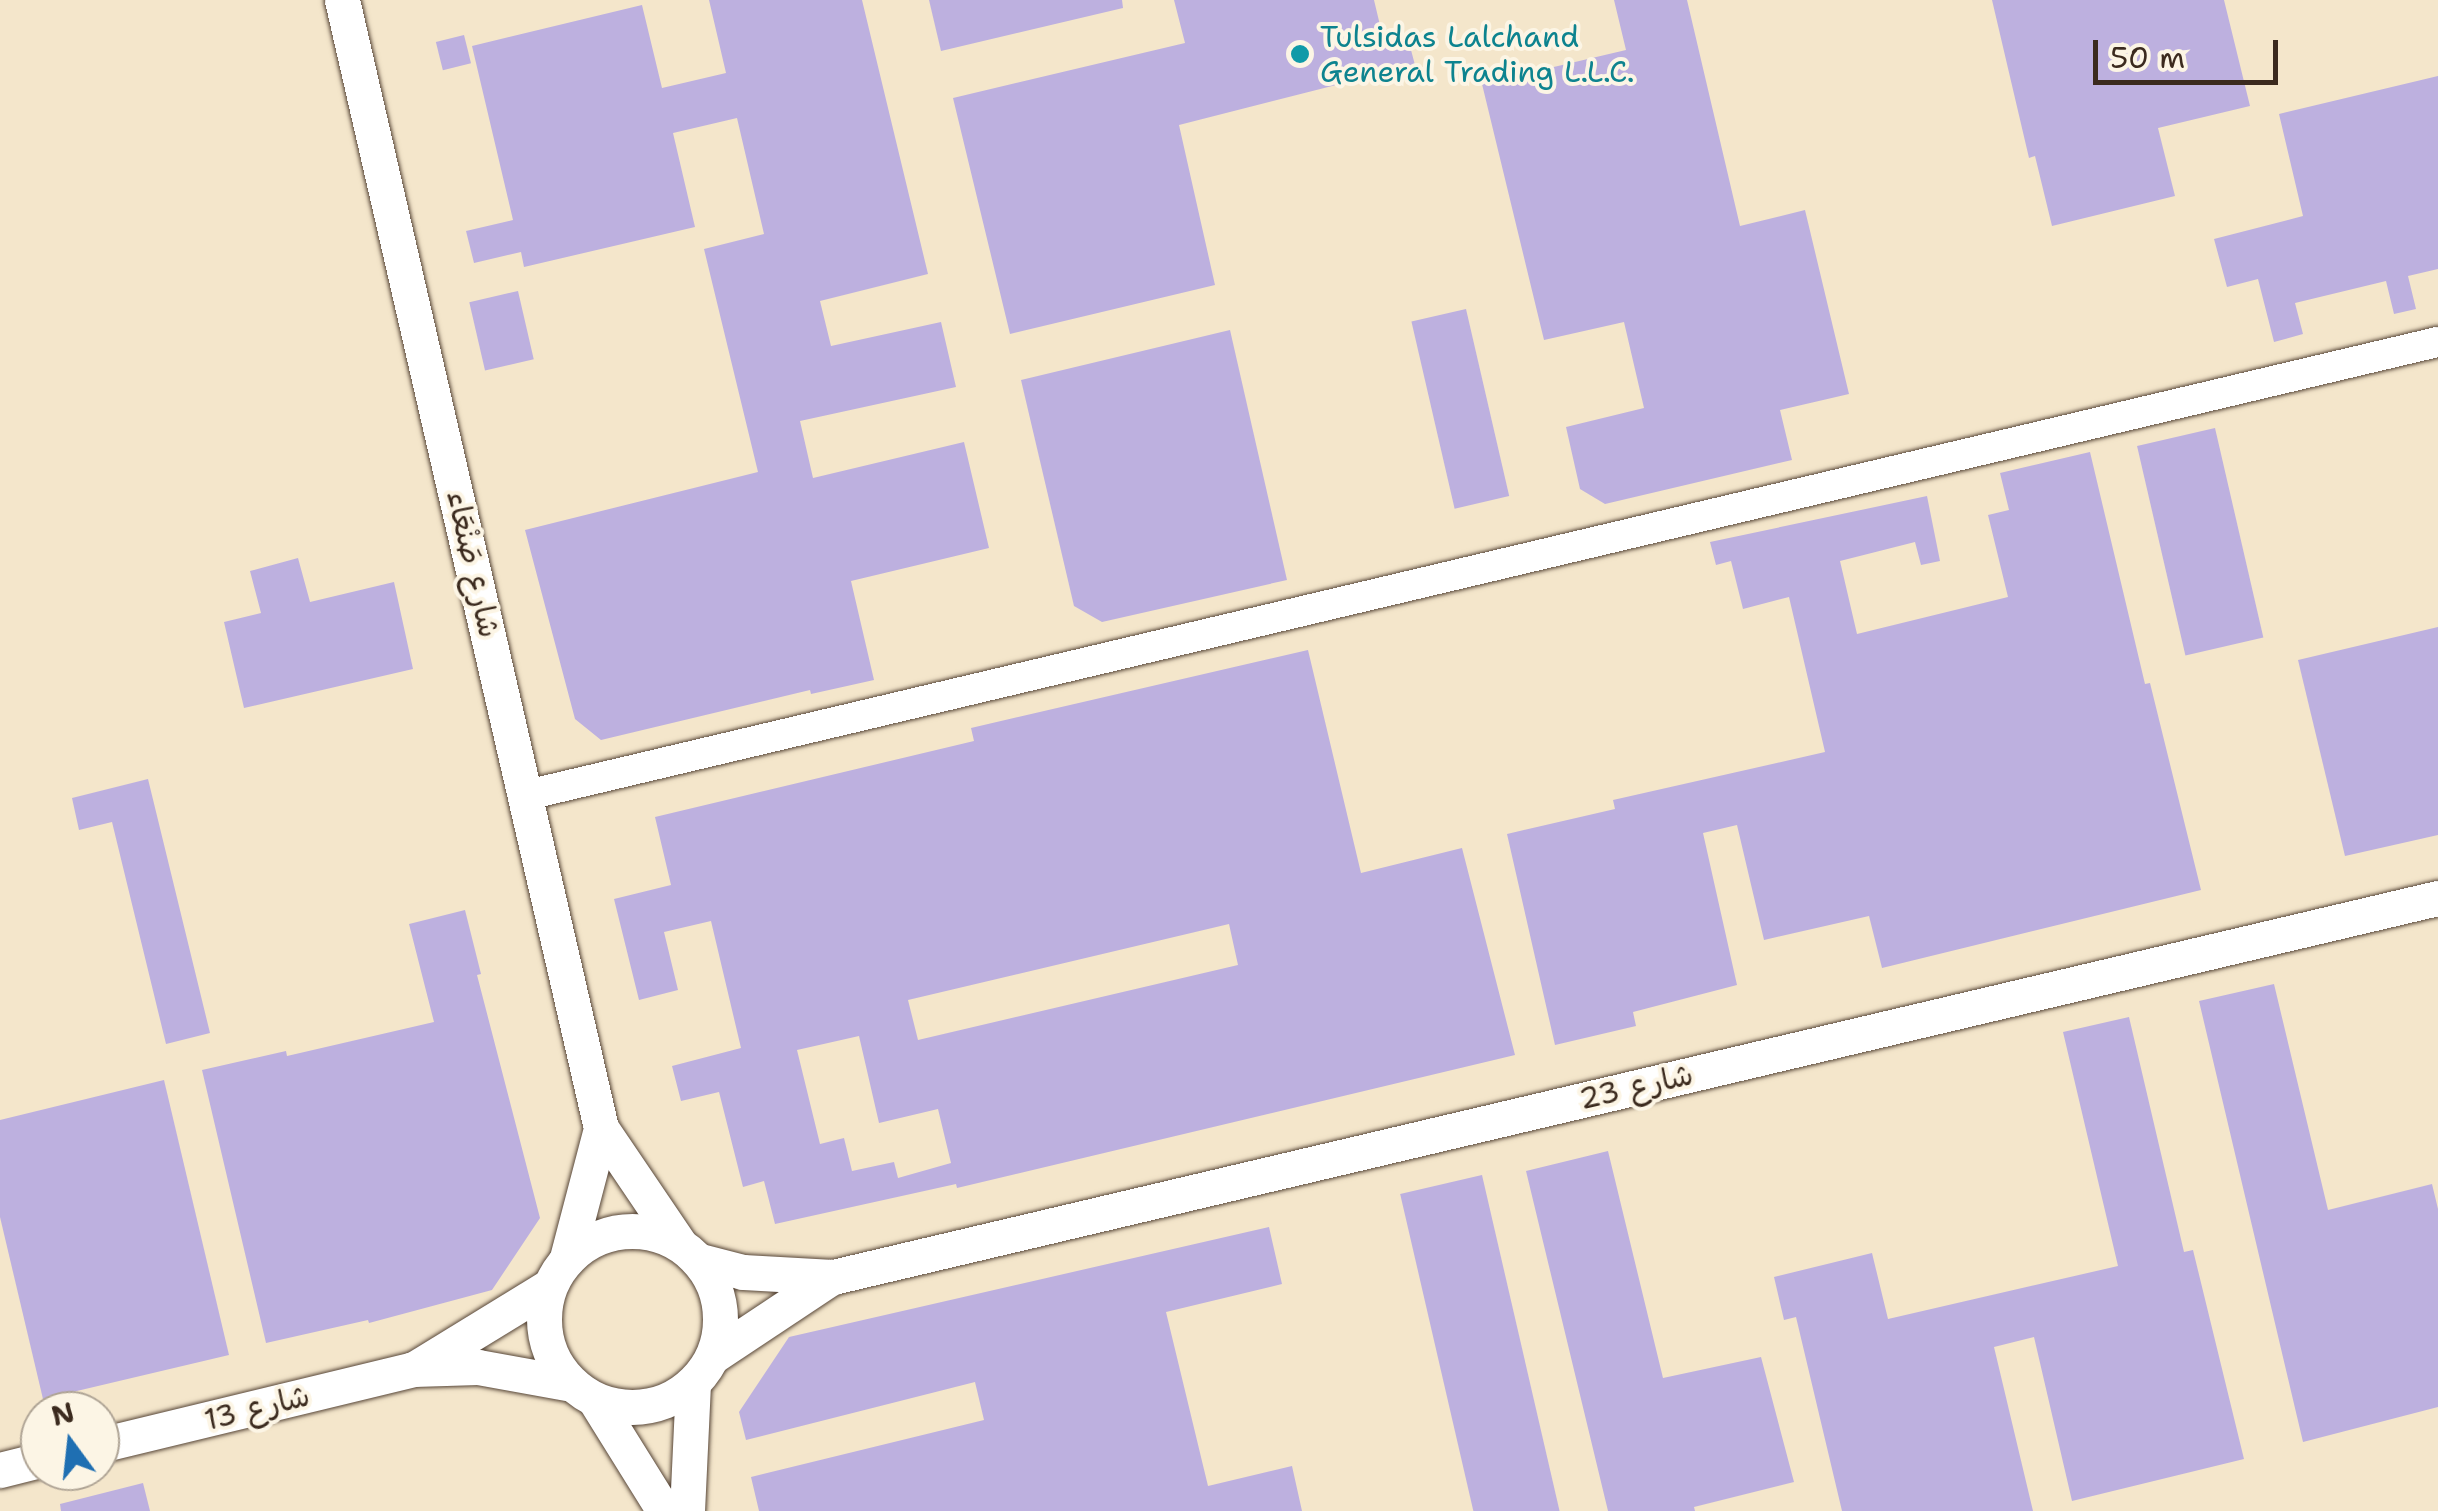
<!DOCTYPE html>
<meta charset="utf-8">
<style>
body{margin:0}
#map{position:relative;width:2438px;height:1511px;overflow:hidden;background:#f4e6cb;font-family:"Shantell Sans","Playpen Sans Arabic",sans-serif}
div>[style]{position:absolute}
.building>*{inset:0;background:#bdb0df;transform-origin:0 0}
.roads{filter:drop-shadow(0 0 2px #574638) drop-shadow(0 0 2px #574638)}
.minor>*{height:30px;margin:-15px;padding:0 15px;transform-origin:15px;border-radius:15px;background:#fff}
.tertiary>*{height:35px;margin:-17.5px;padding:0 17.5px;transform-origin:17.5px;border-radius:17.5px;background:#fff}
.tertiary>.ring{margin:-17.5px;padding:0;box-sizing:content-box;background:none;border:35px solid #fff;border-radius:50%}
.dots>*{width:28px;height:28px;translate:-50% -50%;box-sizing:border-box;border:5px solid #fcf5e5;border-radius:50%}
span{translate:-50% -50%;white-space:nowrap;text-align:center;line-height:1.15;-webkit-text-stroke:8px #fcf5e5;paint-order:stroke}
.culture-label{font-size:30px;color:#0d838f}
.left{translate:0 -50%;text-align:left}
.street-label{font-size:30px;color:#3b2a1e}
.north{position:absolute;left:20px;top:1391px;width:100px;height:100px;box-sizing:border-box;background:#fcf5e5;border:2px solid #afa495;border-radius:50%;rotate:345deg;font-size:28px;font-weight:700;line-height:40px;text-align:center;color:#3b2a1e}
.north::after{content:'';display:block;margin:auto;width:35px;height:45px;background:#1f6fb2;clip-path:polygon(50% 0,100% 100%,50% 72%,0 100%)}
.scale{position:absolute;left:2093px;top:40px;width:185px;height:45px;box-sizing:border-box;border:5px solid #3b2a1e;border-top:0;padding-left:12px;font-size:30px;line-height:35px;white-space:nowrap;color:#3b2a1e;-webkit-text-stroke:8px #fcf5e5;paint-order:stroke}
</style>
<div id="map">
<div class="building">
<i style="clip-path:polygon(709px 0,862px 0,928px 274px,820px 301px,831px 346px,941px 322px,956px 387px,800px 421px,813px 478px,964px 442px,989px 548px,851px 581px,874px 680px,811px 694px,810px 690px,601px 740px,575px 719px,525px 530px,758px 472px,704px 249px,764px 234px,737px 118px,673px 133px,695px 227px,524px 267px,521px 252px,474px 263px,466px 231px,513px 220px,472px 46px,642px 5px,662px 88px,726px 73px)"></i>
<i style="clip-path:polygon(929px 0,1122px 0,1123px 8px,941px 51px)"></i>
<i style="clip-path:polygon(1174px 0,1374px 0,1384px 42px,1407px 35px,1415px 65px,1179px 125px,1215px 285px,1010px 334px,953px 98px,1185px 43px)"></i>
<i style="clip-path:polygon(1614px 0,1687px 0,1740px 226px,1805px 210px,1849px 394px,1780px 410px,1792px 460px,1605px 504px,1580px 489px,1566px 427px,1644px 408px,1624px 322px,1544px 340px,1482px 84px,1626px 50px)"></i>
<i style="clip-path:polygon(1992px 0,2224px 0,2250px 106px,2158px 128px,2175px 196px,2052px 226px,2035px 156px,2029px 158px)"></i>
<i style="left:464px;top:35px;width:29px;height:29px;rotate:76deg"></i>
<i style="clip-path:polygon(2438px 76px,2438px 269px,2408px 276px,2416px 309px,2394px 314px,2386px 281px,2295px 303px,2303px 334px,2274px 342px,2258px 279px,2227px 287px,2214px 239px,2303px 216px,2279px 114px)"></i>
<i style="left:518px;top:291px;width:70px;height:50px;rotate:77deg"></i>
<i style="left:1466px;top:309px;width:192px;height:56px;rotate:77deg"></i>
<i style="clip-path:polygon(1230px 330px,1287px 580px,1102px 622px,1074px 606px,1021px 380px)"></i>
<i style="left:2215px;top:428px;width:215px;height:80px;rotate:77deg"></i>
<i style="clip-path:polygon(2090px 452px,2145px 684px,2150px 683px,2201px 890px,1882px 968px,1869px 916px,1764px 940px,1737px 825px,1703px 833px,1737px 985px,1633px 1012px,1636px 1026px,1555px 1045px,1507px 834px,1615px 809px,1613px 800px,1825px 752px,1789px 597px,1743px 609px,1731px 561px,1716px 565px,1710px 542px,1927px 496px,1940px 561px,1921px 565px,1915px 542px,1840px 561px,1857px 634px,2008px 597px,1988px 515px,2009px 510px,2000px 473px)"></i>
<i style="clip-path:polygon(298px 558px,310px 602px,394px 582px,413px 669px,244px 708px,224px 622px,261px 613px,250px 571px)"></i>
<i style="clip-path:polygon(2438px 627px,2438px 835px,2345px 856px,2298px 660px)"></i>
<i style="clip-path:polygon(evenodd,1308px 650px,1361px 873px,1462px 848px,1515px 1055px,957px 1188px,956px 1184px,775px 1224px,764px 1181px,743px 1187px,719px 1092px,681px 1101px,672px 1066px,741px 1048px,711px 921px,664px 932px,678px 990px,639px 1000px,614px 899px,671px 885px,655px 817px,974px 741px,971px 728px,1308px 650px,1229px 924px,1238px 965px,918px 1040px,908px 1000px,1229px 924px,1308px 650px,859px 1036px,879px 1123px,938px 1109px,951px 1163px,898px 1178px,894px 1162px,852px 1171px,844px 1138px,820px 1144px,797px 1050px,859px 1036px)"></i>
<i style="clip-path:polygon(148px 779px,210px 1033px,166px 1044px,112px 822px,79px 830px,72px 798px)"></i>
<i style="clip-path:polygon(465px 910px,481px 974px,477px 975px,540px 1218px,492px 1290px,369px 1323px,368px 1320px,266px 1343px,202px 1070px,286px 1051px,287px 1056px,434px 1022px,409px 924px)"></i>
<i style="clip-path:polygon(2274px 984px,2328px 1210px,2432px 1184px,2438px 1209px,2438px 1407px,2303px 1442px,2199px 1001px)"></i>
<i style="clip-path:polygon(2129px 1017px,2184px 1252px,2193px 1250px,2244px 1459px,2072px 1501px,2034px 1337px,1994px 1347px,2033px 1511px,1842px 1511px,1796px 1317px,1784px 1320px,1774px 1277px,1872px 1253px,1888px 1319px,2118px 1266px,2063px 1032px)"></i>
<i style="clip-path:polygon(164px 1080px,229px 1355px,43px 1399px,0 1217px,0 1120px)"></i>
<i style="clip-path:polygon(1608px 1151px,1663px 1378px,1761px 1357px,1794px 1482px,1694px 1507px,1695px 1511px,1608px 1511px,1526px 1171px)"></i>
<i style="left:1482px;top:1175px;width:345px;height:84px;rotate:77deg"></i>
<i style="clip-path:polygon(1269px 1227px,1282px 1284px,1166px 1312px,1208px 1486px,1292px 1466px,1302px 1511px,759px 1511px,751px 1477px,984px 1420px,975px 1382px,746px 1440px,739px 1412px,789px 1337px)"></i>
<i style="clip-path:polygon(143px 1483px,150px 1511px,61px 1511px,60px 1504px)"></i>
</div>
<div class="roads">
<div class="minor">
<i style="left:527px;top:795px;width:1964px;rotate:-13.34deg"></i>
</div>
<div class="tertiary">
<i style="left:342px;top:0;width:1157px;rotate:77.07deg"></i>
<i style="left:601px;top:1128px;width:139px;rotate:55.9deg"></i>
<i class="ring" style="left:544px;top:1231px;width:141px;height:141px"></i>
<i style="left:567px;top:1258px;width:134px;rotate:-75.3deg"></i>
<i style="left:700px;top:1261px;width:44px;rotate:14.3deg"></i>
<i style="left:743px;top:1272px;width:90px;rotate:3.2deg"></i>
<i style="left:833px;top:1277px;width:1649px;rotate:-13.29deg"></i>
<i style="left:713px;top:1356px;width:143px;rotate:-33.6deg"></i>
<i style="left:419px;top:1366px;width:151px;rotate:-31.5deg"></i>
<i style="left:595px;top:1400px;width:131px;rotate:58.1deg"></i>
<i style="left:100px;top:1445px;width:322px;rotate:-13.6deg"></i>
<i style="left:413px;top:1369px;width:65px;rotate:-1.8deg"></i>
<i style="left:478px;top:1367px;width:90px;rotate:10.2deg"></i>
<i style="left:0;top:1470px;width:41px;rotate:-14deg"></i>
<i style="left:687px;top:1511px;width:127px;rotate:-87.3deg"></i>
</div>
</div>
<div class="dots">
<i style="left:1300px;top:54px;background:#0f9aa8"></i>
</div>
<div class="culture-label">
<span class="left" style="left:1320px;top:54px">Tulsidas Lalchand<br>General Trading L.L.C.</span>
</div>
<div class="street-label">
<span style="left:473px;top:564px;rotate:77deg">شارع صَنْعَاء</span>
<span style="left:1636px;top:1087px;rotate:-13deg">شارع 23</span>
<span style="left:257px;top:1408px;rotate:-14deg">شارع 13</span>
</div>
<div class="north">N</div>
<div class="scale">50 m</div>
</div>
